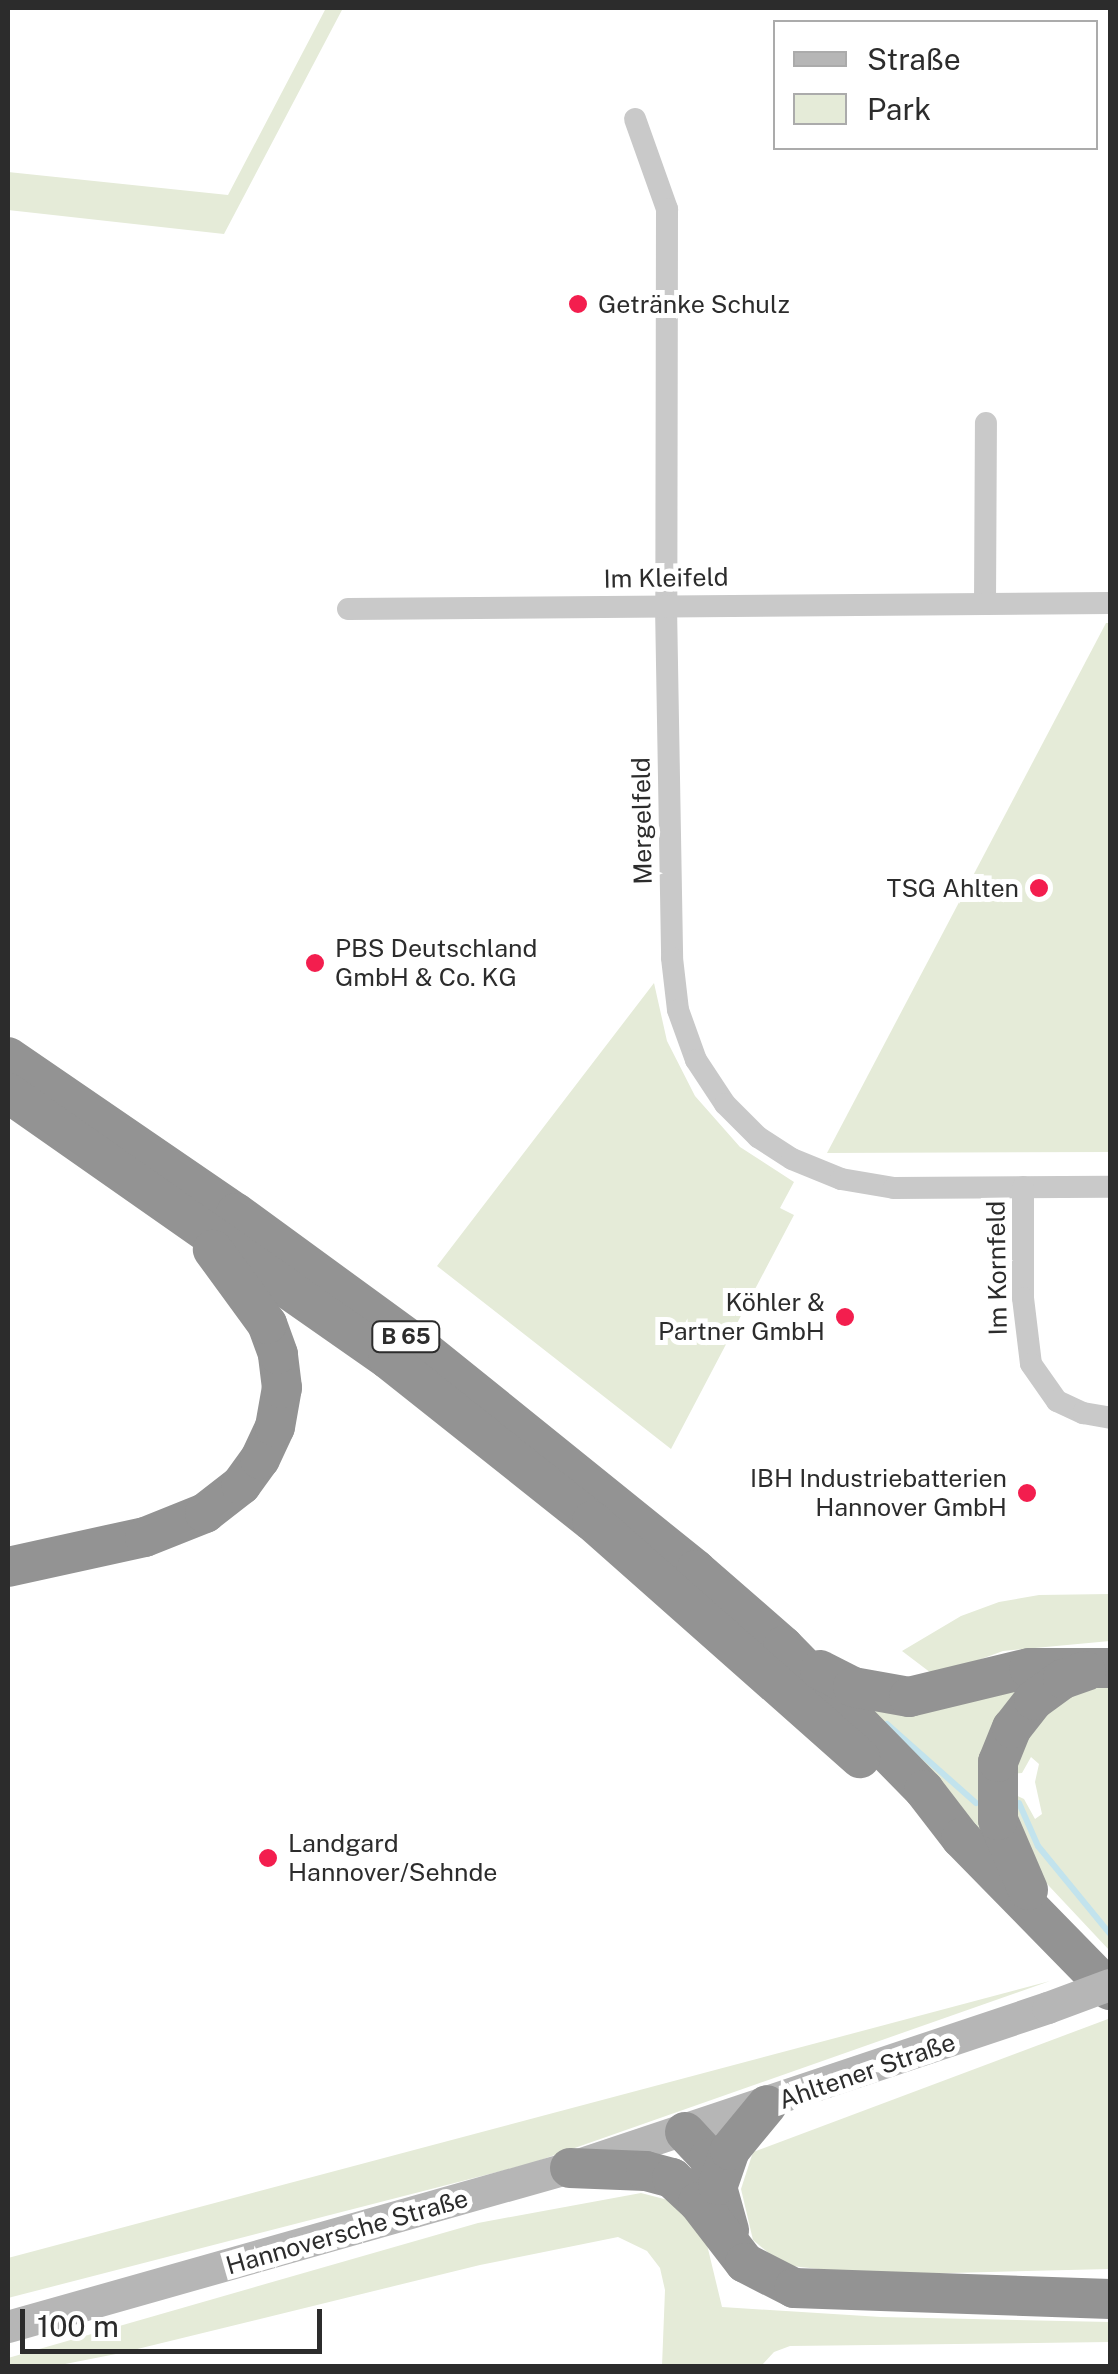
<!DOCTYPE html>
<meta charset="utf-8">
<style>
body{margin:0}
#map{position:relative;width:1118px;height:2374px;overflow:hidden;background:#fff;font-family:"Public Sans",sans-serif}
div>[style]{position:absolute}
.green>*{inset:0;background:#e5ebd8}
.stream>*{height:6px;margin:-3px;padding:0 3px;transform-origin:3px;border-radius:3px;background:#c2e3ed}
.street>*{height:22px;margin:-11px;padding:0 11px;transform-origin:11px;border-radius:11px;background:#c9c9c9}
.secondary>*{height:32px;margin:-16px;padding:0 16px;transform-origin:16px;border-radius:16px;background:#b6b6b6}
.highway>*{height:40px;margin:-20px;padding:0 20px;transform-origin:20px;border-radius:20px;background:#939393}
.secondary-bridge>*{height:32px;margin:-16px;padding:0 16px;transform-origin:16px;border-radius:16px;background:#b6b6b6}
.dots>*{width:28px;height:28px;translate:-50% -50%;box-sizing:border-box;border:5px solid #fff;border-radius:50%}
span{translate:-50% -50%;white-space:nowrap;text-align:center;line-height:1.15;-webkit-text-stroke:10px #fff;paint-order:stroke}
.shield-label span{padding:2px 8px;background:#fff;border:2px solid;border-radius:8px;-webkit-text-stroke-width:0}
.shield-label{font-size:22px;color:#2c2c2c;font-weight:700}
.poi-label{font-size:25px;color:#2c2c2c}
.left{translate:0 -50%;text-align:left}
.right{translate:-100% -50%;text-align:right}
.street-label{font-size:25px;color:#2c2c2c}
.frame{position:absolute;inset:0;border:10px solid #2c2c2c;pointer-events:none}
.legend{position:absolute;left:773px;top:20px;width:325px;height:130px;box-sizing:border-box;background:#fff;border:2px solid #ababab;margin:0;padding:12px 18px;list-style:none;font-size:30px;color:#2c2c2c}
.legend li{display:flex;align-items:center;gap:20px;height:50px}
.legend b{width:50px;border:2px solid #ababab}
.scale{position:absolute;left:20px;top:2309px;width:302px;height:45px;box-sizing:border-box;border:5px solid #2c2c2c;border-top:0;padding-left:12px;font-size:30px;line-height:35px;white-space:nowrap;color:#2c2c2c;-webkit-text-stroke:8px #fff;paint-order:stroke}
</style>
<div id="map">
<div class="green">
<i style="clip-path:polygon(326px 8px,343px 8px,224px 234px,8px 210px,8px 172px,228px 195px)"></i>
<i style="clip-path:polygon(1106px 623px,1110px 623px,1110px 1152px,827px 1153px)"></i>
<i style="clip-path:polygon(654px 983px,667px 1041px,695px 1096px,740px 1147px,794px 1182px,780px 1208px,794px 1215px,671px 1449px,437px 1266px)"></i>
<i style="clip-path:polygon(1110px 1594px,1110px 1641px,1003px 1651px,935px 1676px,902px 1651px,961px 1616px,999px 1602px,1039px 1595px)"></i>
<i style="clip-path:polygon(1001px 1682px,1029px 1694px,996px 1847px,841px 1694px)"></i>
<i style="clip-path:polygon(1110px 1685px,1110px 1951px,1034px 1870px,1011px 1793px,1024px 1799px,1035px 1819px,1042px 1814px,1035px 1782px,1039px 1764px,1031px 1757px,1022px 1773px,1010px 1774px,1039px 1712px,1093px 1686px)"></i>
<i style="clip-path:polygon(1050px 1981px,532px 2163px,8px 2298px,8px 2258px)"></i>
<i style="clip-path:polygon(1108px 2019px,1110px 2269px,872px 2275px,783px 2265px,753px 2240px,741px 2189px,753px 2152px)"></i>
<i style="clip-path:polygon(641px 2193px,668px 2200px,703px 2228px,722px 2307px,881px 2317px,1110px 2322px,1110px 2342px,790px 2346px,774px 2352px,761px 2366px,662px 2366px,665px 2290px,660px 2268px,647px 2251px,618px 2237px,480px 2265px,121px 2353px,55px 2366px,8px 2366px,8px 2358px,478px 2223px)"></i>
</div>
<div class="stream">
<i style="left:887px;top:1724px;width:119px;rotate:41.6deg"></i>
<i style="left:1019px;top:1803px;width:47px;rotate:66.2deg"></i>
<i style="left:1038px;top:1846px;width:114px;rotate:50.7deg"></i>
</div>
<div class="street">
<i style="left:635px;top:119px;width:96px;rotate:70.4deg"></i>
<i style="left:667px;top:209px;width:397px;rotate:90.1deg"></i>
<i style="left:666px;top:606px;width:352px;rotate:89deg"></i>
<i style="left:672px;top:958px;width:52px;rotate:83.4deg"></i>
<i style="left:678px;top:1010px;width:53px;rotate:70.2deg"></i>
<i style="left:696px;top:1060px;width:53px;rotate:56.6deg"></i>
<i style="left:725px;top:1104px;width:47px;rotate:45deg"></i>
<i style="left:758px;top:1137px;width:40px;rotate:32.9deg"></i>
<i style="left:792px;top:1159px;width:53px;rotate:22.2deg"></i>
<i style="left:841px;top:1179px;width:54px;rotate:9.6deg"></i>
<i style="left:894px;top:1188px;width:216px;rotate:-0.3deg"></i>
<i style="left:985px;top:603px;width:180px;rotate:-89.7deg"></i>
<i style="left:348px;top:609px;width:762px;rotate:-0.45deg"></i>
<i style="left:1023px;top:1187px;width:111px;rotate:90deg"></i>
<i style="left:1023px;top:1298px;width:66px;rotate:83.1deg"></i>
<i style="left:1031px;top:1364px;width:45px;rotate:54.9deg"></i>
<i style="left:1057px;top:1401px;width:29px;rotate:25deg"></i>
<i style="left:1083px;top:1413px;width:27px;rotate:10deg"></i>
</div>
<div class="secondary">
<i style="left:8px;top:2327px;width:584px;rotate:-15.8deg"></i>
<i style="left:570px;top:2168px;width:504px;rotate:-18.51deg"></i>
</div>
<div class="highway">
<i style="left:8px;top:1057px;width:276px;rotate:34.4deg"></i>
<i style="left:236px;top:1213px;width:229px;rotate:36.1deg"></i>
<i style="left:421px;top:1348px;width:353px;rotate:38.9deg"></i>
<i style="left:696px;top:1570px;width:116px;rotate:41.1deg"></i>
<i style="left:783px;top:1646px;width:202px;rotate:45.6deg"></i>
<i style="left:924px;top:1790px;width:61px;rotate:52.4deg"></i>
<i style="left:961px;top:1838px;width:213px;rotate:45.6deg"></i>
<i style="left:8px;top:1093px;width:464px;rotate:35deg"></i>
<i style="left:388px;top:1359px;width:260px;rotate:38.5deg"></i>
<i style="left:592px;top:1521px;width:358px;rotate:41.5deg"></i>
<i style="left:8px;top:1567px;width:140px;rotate:-12.4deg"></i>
<i style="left:145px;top:1537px;width:65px;rotate:-21.8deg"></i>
<i style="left:205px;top:1513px;width:46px;rotate:-37.9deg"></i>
<i style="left:241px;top:1485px;width:32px;rotate:-54deg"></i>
<i style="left:260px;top:1459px;width:35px;rotate:-65deg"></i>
<i style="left:275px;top:1427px;width:40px;rotate:-80deg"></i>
<i style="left:282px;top:1388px;width:34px;rotate:-97deg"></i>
<i style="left:278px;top:1354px;width:32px;rotate:-110deg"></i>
<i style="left:267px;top:1324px;width:92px;rotate:-126.1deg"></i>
<i style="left:820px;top:1670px;width:37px;rotate:27deg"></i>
<i style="left:853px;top:1687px;width:57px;rotate:10.1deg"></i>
<i style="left:909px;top:1697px;width:123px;rotate:-13.6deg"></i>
<i style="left:1029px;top:1668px;width:81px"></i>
<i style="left:1028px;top:1890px;width:76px;rotate:-113.2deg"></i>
<i style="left:998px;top:1820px;width:58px;rotate:-90deg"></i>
<i style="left:998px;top:1762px;width:37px;rotate:-68deg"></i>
<i style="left:1012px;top:1728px;width:36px;rotate:-52deg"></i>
<i style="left:1034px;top:1700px;width:36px;rotate:-36deg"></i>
<i style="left:1063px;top:1679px;width:24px;rotate:-19deg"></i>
<i style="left:685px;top:2132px;width:35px;rotate:47deg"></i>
<i style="left:709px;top:2158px;width:75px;rotate:74.5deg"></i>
<i style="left:570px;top:2168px;width:76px;rotate:2.3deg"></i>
<i style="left:646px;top:2171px;width:27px;rotate:15deg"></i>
<i style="left:672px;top:2178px;width:35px;rotate:43deg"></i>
<i style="left:698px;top:2202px;width:77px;rotate:52.4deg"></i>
<i style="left:745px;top:2263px;width:55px;rotate:27deg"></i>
<i style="left:794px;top:2288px;width:316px;rotate:2deg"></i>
<i style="left:718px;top:2185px;width:37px;rotate:-71deg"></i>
<i style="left:730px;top:2150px;width:58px;rotate:-50.6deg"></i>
</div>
<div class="secondary-bridge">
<i style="left:1048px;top:2008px;width:66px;rotate:-20.4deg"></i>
</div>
<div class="dots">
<i style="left:578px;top:304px;background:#f31e4e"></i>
<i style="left:1039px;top:888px;background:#f31e4e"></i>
<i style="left:315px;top:963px;background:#f31e4e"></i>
<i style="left:845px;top:1317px;background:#f31e4e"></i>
<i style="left:1027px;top:1493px;background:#f31e4e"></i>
<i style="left:268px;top:1858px;background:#f31e4e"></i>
</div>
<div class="shield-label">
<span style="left:406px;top:1337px">B 65</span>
</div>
<div class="poi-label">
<span class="left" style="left:598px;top:304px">Getränke Schulz</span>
<span class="right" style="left:1019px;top:888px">TSG Ahlten</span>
<span class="left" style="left:335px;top:963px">PBS Deutschland<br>GmbH &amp; Co. KG</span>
<span class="right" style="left:825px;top:1317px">Köhler &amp;<br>Partner GmbH</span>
<span class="right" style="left:1007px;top:1493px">IBH Industriebatterien<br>Hannover GmbH</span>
<span class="left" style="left:288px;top:1858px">Landgard<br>Hannover/Sehnde</span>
</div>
<div class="street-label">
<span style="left:666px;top:578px;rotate:-1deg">Im Kleifeld</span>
<span style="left:642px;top:821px;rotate:-91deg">Mergelfeld</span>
<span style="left:997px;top:1268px;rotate:-91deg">Im Kornfeld</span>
<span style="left:867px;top:2071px;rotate:-19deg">Ahltener Straße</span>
<span style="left:347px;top:2232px;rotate:-16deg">Hannoversche Straße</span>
</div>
<div class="frame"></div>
<ul class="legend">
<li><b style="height:12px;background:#b6b6b6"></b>Straße</li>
<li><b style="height:28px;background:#e5ebd8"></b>Park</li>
</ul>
<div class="scale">100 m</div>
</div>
